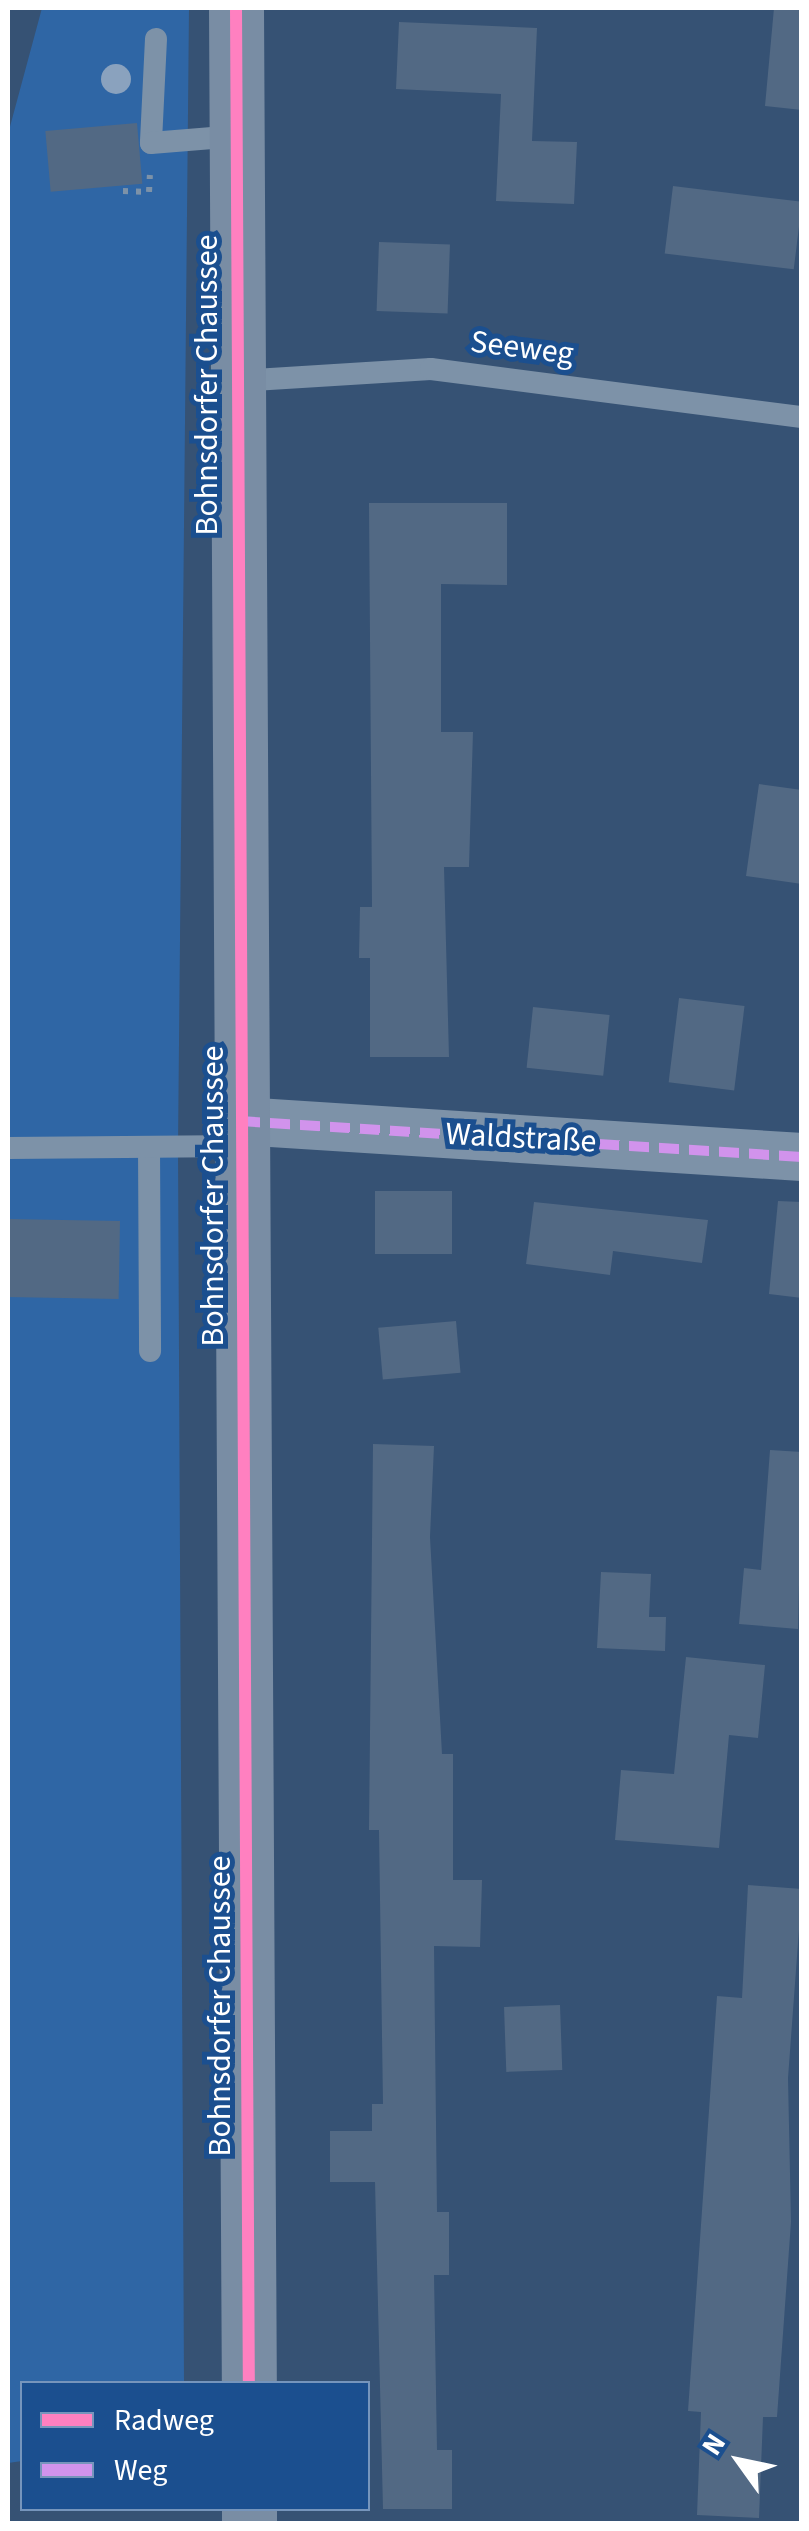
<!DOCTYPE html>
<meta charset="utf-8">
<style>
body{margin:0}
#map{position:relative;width:809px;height:2531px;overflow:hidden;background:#365274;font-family:"Source Sans 3",sans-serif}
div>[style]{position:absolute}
.green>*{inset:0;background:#2f66a5}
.building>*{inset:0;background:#526984;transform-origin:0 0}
.path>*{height:6px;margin-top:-3px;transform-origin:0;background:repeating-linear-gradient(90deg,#7d92a8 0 5px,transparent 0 13px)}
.lane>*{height:22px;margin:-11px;padding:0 11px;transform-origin:11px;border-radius:11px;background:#7d92a8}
.street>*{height:48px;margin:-24px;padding:0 24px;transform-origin:24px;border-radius:24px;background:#7d92a8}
.secondary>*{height:55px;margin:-27.5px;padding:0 27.5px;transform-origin:27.5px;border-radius:27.5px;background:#798da4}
.quiet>*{height:10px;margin-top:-5px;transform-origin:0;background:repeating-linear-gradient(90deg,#d193ec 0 20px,transparent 0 30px)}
.cycleway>*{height:12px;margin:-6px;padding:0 6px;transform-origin:6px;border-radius:6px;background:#ff80c0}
.trees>*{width:30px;height:30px;margin:-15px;border-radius:50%;background:#8aa2be}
span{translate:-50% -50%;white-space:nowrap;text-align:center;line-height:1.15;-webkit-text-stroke:10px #1b4f8f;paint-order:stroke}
.street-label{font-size:32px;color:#fff}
.frame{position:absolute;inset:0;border:10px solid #fff;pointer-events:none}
.legend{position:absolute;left:20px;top:2381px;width:350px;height:130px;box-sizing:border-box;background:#1b4f8f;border:2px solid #7695bc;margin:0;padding:12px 18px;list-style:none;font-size:30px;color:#fff}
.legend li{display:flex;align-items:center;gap:20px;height:50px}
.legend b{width:50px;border:2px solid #7695bc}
.north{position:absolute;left:689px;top:2411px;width:100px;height:100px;-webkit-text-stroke:8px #1b4f8f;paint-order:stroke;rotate:303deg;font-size:28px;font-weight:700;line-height:40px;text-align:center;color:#fff}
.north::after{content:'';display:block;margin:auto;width:35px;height:45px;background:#fff;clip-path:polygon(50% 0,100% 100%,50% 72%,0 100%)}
</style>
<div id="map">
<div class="green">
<i style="clip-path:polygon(42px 8px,189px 8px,178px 1147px,184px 2383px,22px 2384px,22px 2461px,8px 2463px,8px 134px)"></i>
</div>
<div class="building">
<i style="clip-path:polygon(774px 8px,802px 8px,802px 110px,765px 106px)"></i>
<i style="clip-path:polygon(399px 22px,537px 28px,532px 141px,577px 142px,574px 204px,496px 201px,501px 94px,396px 89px)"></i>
<i style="left:137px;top:123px;width:61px;height:92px;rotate:85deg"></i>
<i style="left:673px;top:186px;width:130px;height:68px;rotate:7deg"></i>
<i style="left:379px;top:242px;width:71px;height:69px;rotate:2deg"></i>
<i style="clip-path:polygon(369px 503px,507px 503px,507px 585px,441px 584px,441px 732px,473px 732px,469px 867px,444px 867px,449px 1057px,370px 1057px,370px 958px,359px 958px,360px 907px,372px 907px)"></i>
<i style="clip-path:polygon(759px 784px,802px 790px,802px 884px,746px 876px)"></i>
<i style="left:679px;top:998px;width:66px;height:85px;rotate:7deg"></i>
<i style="left:533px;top:1007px;width:77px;height:61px;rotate:6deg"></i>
<i style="left:452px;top:1191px;width:63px;height:77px;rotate:90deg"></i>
<i style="clip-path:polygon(778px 1201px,802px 1202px,802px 1298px,769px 1294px)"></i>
<i style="clip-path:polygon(534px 1202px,708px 1220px,702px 1263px,613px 1251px,610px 1275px,526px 1264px)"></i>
<i style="left:120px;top:1221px;width:78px;height:112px;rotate:91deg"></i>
<i style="left:456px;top:1321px;width:52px;height:78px;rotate:85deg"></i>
<i style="clip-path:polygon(373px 1444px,434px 1446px,430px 1537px,442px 1754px,453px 1754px,453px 1880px,482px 1880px,480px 1947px,434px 1946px,437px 2212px,449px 2212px,449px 2275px,434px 2275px,437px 2450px,452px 2450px,452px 2509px,383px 2509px,375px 2182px,330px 2182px,330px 2131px,372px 2131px,372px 2104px,383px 2104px,379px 1830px,369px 1830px)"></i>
<i style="clip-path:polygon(770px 1450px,802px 1452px,798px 1629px,739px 1624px,744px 1568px,761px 1570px)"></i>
<i style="clip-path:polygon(601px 1572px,651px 1574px,649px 1617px,666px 1617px,665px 1651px,597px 1648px)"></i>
<i style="clip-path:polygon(686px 1657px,765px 1665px,758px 1738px,729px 1735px,719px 1848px,615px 1840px,621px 1770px,674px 1774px)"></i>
<i style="clip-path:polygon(748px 1885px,802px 1889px,788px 2078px,791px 2222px,777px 2417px,763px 2417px,759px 2518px,697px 2515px,701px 2412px,688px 2411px,717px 1996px,742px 1998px)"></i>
<i style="left:560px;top:2005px;width:65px;height:56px;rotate:88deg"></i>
</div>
<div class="path">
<i style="left:123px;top:191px;width:26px;rotate:2deg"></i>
<i style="left:149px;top:192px;width:17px;rotate:-87deg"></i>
</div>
<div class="lane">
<i style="left:156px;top:39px;width:104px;rotate:92.8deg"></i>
<i style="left:151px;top:143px;width:86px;rotate:-4.7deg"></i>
<i style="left:236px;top:381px;width:195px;rotate:-3.5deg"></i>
<i style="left:431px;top:369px;width:374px;rotate:7.4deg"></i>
<i style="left:149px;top:1147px;width:204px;rotate:89.7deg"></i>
<i style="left:8px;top:1148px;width:233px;rotate:-0.5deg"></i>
</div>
<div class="street">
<i style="left:240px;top:1121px;width:563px;rotate:3.67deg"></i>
</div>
<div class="secondary">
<i style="left:236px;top:8px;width:2376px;rotate:89.69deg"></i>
<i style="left:249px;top:2508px;width:16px;rotate:90deg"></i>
</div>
<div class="quiet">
<i style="left:240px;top:1121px;width:563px;rotate:3.67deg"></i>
</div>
<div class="cycleway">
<i style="left:236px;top:8px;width:2376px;rotate:89.69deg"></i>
</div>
<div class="trees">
<i style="left:116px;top:79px"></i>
</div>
<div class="street-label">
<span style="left:522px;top:348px;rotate:7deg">Seeweg</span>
<span style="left:207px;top:385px;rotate:-90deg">Bohnsdorfer Chaussee</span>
<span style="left:521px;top:1138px;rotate:3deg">Waldstraße</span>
<span style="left:213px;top:1196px;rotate:-90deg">Bohnsdorfer Chaussee</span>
<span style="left:220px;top:2006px;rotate:-90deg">Bohnsdorfer Chaussee</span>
</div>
<div class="frame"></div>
<ul class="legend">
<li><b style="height:12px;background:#ff80c0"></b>Radweg</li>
<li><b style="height:12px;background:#d193ec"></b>Weg</li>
</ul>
<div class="north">N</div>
</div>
